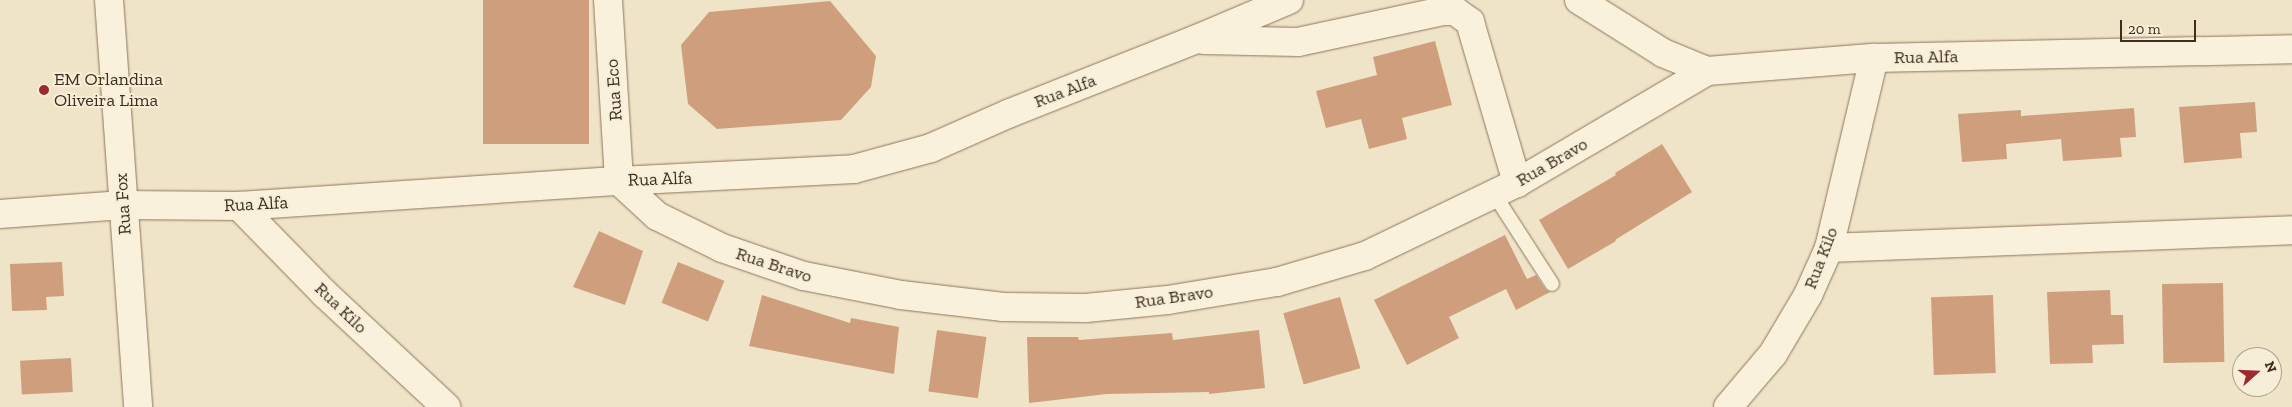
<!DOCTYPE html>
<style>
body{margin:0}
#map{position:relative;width:2292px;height:407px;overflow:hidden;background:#f0e4c8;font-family:"Zilla Slab",serif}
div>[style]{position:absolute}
.building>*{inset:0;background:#cf9f7d;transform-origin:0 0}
.roads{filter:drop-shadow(0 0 1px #8d765c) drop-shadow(0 0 1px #8d765c)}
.service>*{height:14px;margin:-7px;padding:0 7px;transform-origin:7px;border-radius:7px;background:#faf1dc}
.minor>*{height:28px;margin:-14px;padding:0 14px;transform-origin:14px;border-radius:14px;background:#faf1dc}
.dots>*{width:14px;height:14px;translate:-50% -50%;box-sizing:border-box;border:2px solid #f7eed8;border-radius:50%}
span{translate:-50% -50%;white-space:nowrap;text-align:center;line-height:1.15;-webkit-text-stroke:4px #f7eed8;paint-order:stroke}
.street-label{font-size:18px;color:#3d2e20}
.poi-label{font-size:18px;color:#3d2e20}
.left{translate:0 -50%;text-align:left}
.north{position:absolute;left:2232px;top:347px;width:50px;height:50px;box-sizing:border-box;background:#f7eed8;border:1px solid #ada18e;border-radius:50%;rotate:70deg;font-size:14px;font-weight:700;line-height:20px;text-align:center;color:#3d2e20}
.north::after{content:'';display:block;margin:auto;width:18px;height:22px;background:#9e2a2b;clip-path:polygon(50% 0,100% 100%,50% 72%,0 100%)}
.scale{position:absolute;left:2120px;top:20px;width:76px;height:22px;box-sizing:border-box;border:2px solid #3d2e20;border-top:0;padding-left:6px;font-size:15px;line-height:18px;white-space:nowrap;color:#3d2e20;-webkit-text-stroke:4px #f7eed8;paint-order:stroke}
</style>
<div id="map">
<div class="building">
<i style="left:483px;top:0;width:106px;height:144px"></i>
<i style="clip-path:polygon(830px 1px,876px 56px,871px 87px,841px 120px,717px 129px,688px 104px,681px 45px,709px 12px)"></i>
<i style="clip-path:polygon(1435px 41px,1452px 105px,1402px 118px,1407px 139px,1369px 149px,1361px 119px,1326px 128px,1316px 91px,1377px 75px,1373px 57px)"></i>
<i style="clip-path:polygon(2255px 102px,2257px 132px,2240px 133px,2242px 158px,2184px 163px,2179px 107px)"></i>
<i style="clip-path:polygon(2134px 108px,2136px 137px,2120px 138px,2122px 157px,2063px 161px,2061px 139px,2006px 144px,2007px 159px,1962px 162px,1958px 114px,2021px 110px,2021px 116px)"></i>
<i style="clip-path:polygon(1662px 144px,1692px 192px,1615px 240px,1616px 241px,1568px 269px,1539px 220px,1616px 175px,1615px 173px)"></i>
<i style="clip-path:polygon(599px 231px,643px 251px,625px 305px,573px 287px)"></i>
<i style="clip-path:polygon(1505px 235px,1527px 279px,1536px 275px,1545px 289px,1550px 292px,1516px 310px,1506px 289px,1449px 317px,1459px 338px,1407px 365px,1374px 300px)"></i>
<i style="clip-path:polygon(62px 262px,64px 296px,46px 297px,47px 310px,12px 311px,10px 264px)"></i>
<i style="left:678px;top:262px;width:50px;height:44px;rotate:22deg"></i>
<i style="left:2223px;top:283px;width:79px;height:61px;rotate:89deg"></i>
<i style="clip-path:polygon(2110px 290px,2111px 315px,2123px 315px,2124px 344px,2092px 345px,2093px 363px,2050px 364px,2047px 292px)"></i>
<i style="clip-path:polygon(762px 295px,850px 323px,851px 318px,899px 327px,894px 374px,749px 346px)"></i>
<i style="left:1993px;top:295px;width:78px;height:62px;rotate:88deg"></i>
<i style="left:1340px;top:297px;width:74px;height:59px;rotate:74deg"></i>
<i style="left:937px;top:330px;width:50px;height:62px;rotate:8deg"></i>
<i style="clip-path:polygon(1259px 330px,1265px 388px,1209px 394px,1209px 392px,1107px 394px,1029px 403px,1027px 337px,1078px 337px,1079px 340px,1172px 333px,1173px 340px)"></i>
<i style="left:71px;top:358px;width:34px;height:51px;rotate:87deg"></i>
</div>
<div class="roads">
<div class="service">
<i style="left:1494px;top:194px;width:107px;rotate:57.2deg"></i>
</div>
<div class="minor">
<i style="left:109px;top:0;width:408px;rotate:85.9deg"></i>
<i style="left:608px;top:0;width:181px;rotate:86.5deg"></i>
<i style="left:619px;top:181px;width:52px;rotate:42.6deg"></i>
<i style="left:657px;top:216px;width:72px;rotate:26.2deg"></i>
<i style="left:722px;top:248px;width:87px;rotate:18.9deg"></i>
<i style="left:804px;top:276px;width:99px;rotate:11.1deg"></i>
<i style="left:901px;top:295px;width:103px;rotate:6.7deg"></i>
<i style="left:1003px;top:307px;width:83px;rotate:0.7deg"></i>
<i style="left:1086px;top:308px;width:82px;rotate:-5.6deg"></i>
<i style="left:1168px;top:300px;width:110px;rotate:-9.4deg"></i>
<i style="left:1277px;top:282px;width:92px;rotate:-16.5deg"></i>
<i style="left:1365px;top:256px;width:169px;rotate:-25.7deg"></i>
<i style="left:1517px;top:183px;width:221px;rotate:-30.5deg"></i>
<i style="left:1579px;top:0;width:99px;rotate:32.2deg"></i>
<i style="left:1663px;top:53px;width:48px;rotate:22.2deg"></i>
<i style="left:1707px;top:71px;width:168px;rotate:-4.5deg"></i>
<i style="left:1874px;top:58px;width:418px;rotate:-1.2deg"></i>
<i style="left:1204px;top:40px;width:94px;rotate:1.2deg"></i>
<i style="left:1298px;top:42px;width:147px;rotate:-12.1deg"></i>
<i style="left:1442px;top:11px;width:13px"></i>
<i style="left:1455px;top:11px;width:19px;rotate:36deg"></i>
<i style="left:1470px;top:22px;width:168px;rotate:73.7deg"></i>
<i style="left:239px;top:206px;width:123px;rotate:45.7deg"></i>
<i style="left:325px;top:294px;width:166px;rotate:43deg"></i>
<i style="left:0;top:214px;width:123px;rotate:-4.2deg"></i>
<i style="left:123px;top:205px;width:116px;rotate:0.5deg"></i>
<i style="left:239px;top:206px;width:381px;rotate:-3.8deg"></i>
<i style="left:619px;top:181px;width:235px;rotate:-2.9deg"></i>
<i style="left:854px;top:169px;width:80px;rotate:-15.3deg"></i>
<i style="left:931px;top:148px;width:86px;rotate:-23.9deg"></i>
<i style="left:1010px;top:113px;width:201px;rotate:-21.6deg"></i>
<i style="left:1197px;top:39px;width:100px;rotate:-23deg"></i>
<i style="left:1829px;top:248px;width:463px;rotate:-2.2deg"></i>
<i style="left:1728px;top:407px;width:70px;rotate:-49.7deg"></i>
<i style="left:1773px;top:354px;width:69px;rotate:-59.3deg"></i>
<i style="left:1808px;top:295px;width:51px;rotate:-65.9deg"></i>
<i style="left:1829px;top:248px;width:195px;rotate:-76.7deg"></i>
</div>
</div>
<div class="dots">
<i style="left:44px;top:90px;background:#9e2a2b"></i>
</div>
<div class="street-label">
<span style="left:1926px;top:57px;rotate:-1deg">Rua Alfa</span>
<span style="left:614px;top:90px;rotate:-94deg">Rua Eco</span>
<span style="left:1065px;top:91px;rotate:-21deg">Rua Alfa</span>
<span style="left:1552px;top:162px;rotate:-30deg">Rua Bravo</span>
<span style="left:660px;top:179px;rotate:-2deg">Rua Alfa</span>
<span style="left:123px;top:204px;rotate:-94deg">Rua Fox</span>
<span style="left:256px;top:204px;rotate:-3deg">Rua Alfa</span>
<span style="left:1821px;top:258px;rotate:-69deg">Rua Kilo</span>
<span style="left:774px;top:265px;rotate:18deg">Rua Bravo</span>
<span style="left:1174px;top:297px;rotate:-8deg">Rua Bravo</span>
<span style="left:341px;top:308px;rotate:44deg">Rua Kilo</span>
</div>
<div class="poi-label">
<span class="left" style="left:54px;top:90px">EM Orlandina<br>Oliveira Lima</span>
</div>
<div class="north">N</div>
<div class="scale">20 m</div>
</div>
